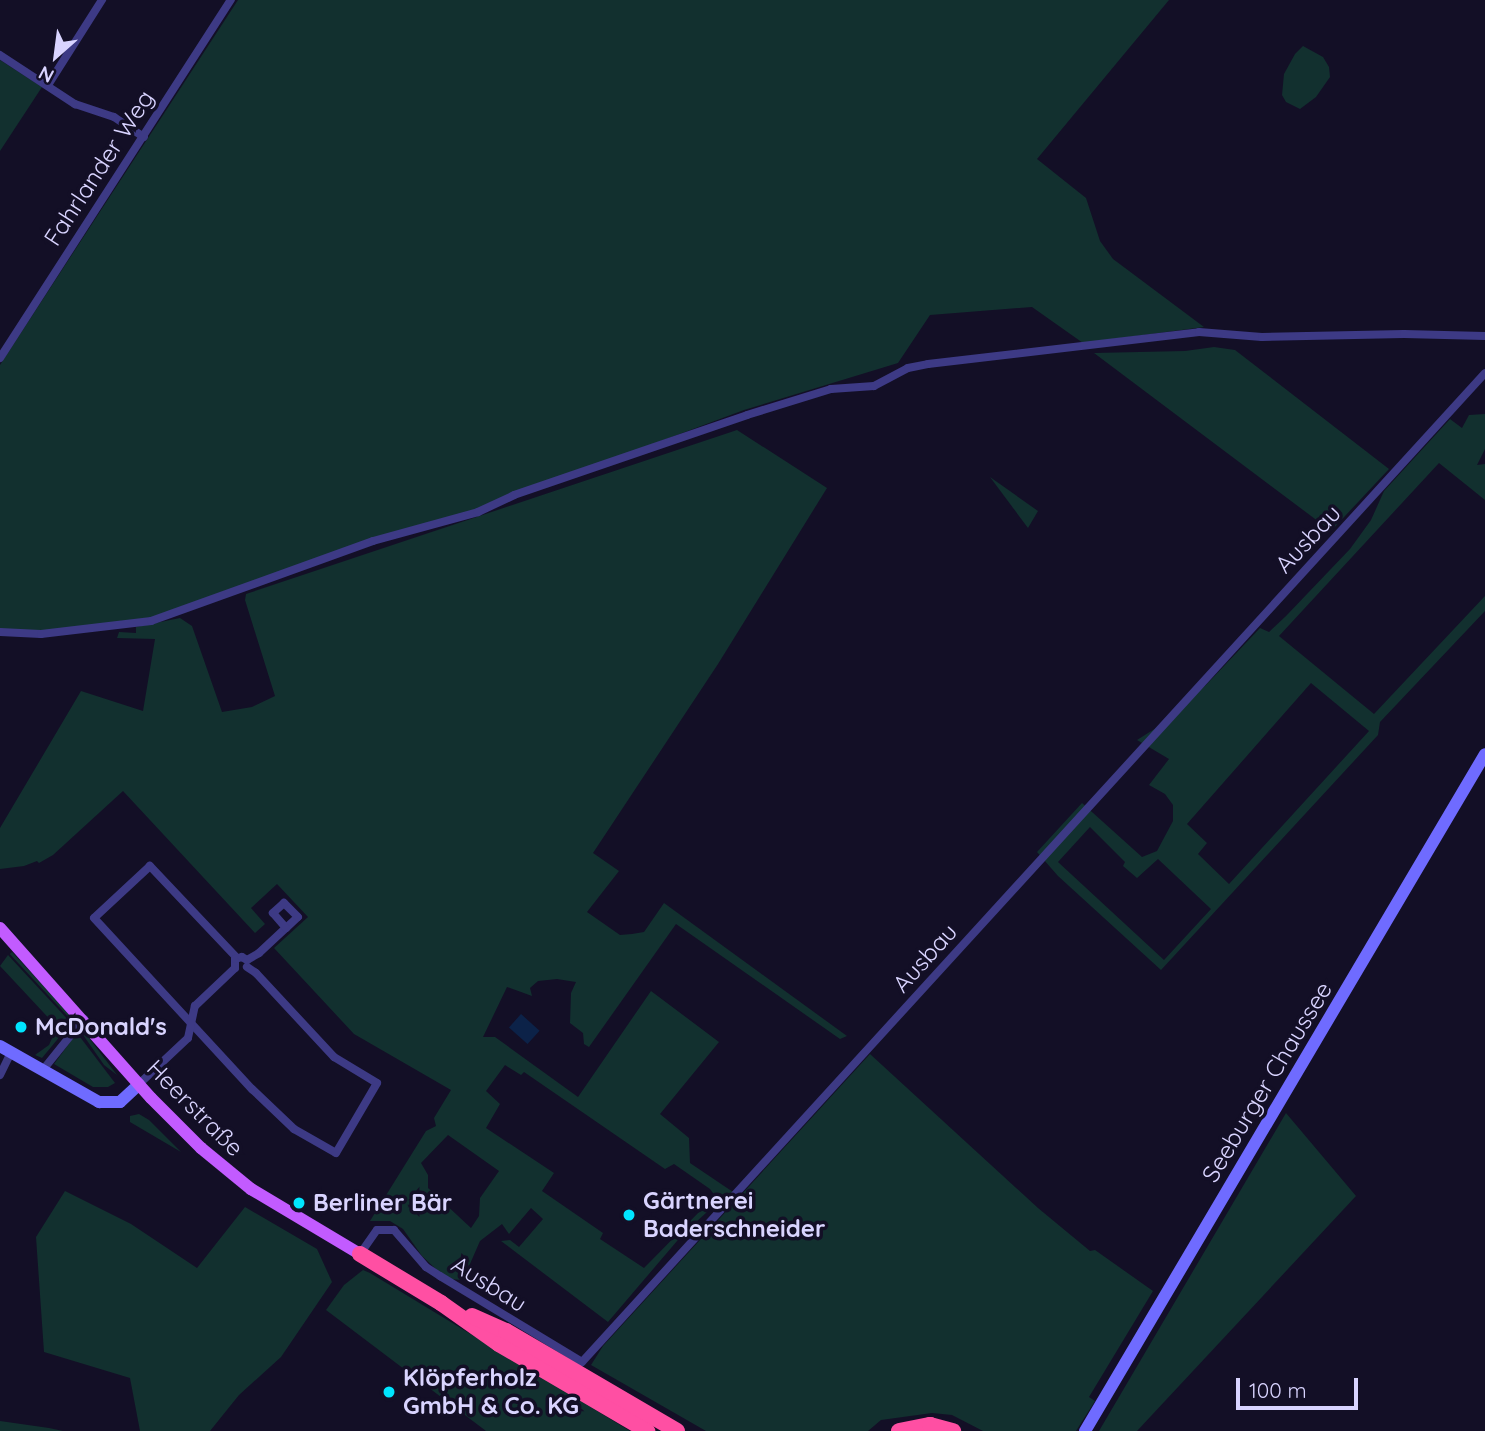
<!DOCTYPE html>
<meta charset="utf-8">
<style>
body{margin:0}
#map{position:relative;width:1485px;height:1431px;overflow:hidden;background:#130f26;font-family:Quicksand,sans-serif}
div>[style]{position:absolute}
.green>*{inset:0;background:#12302f;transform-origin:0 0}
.water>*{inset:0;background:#0c2248;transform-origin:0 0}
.street>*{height:8px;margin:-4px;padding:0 4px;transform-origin:4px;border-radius:4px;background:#3d3a85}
.secondary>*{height:12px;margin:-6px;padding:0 6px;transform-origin:6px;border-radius:6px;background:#6f6bff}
.primary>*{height:12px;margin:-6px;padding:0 6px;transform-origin:6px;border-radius:6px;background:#c25bff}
.highway>*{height:16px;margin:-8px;padding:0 8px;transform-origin:8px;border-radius:8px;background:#ff4fa3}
.dots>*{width:19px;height:19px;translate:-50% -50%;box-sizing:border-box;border:4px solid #130f26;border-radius:50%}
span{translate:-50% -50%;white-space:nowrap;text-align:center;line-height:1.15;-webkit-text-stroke:7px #130f26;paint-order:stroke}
.street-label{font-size:24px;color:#d9d4ff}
.poi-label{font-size:24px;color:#d9d4ff;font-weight:700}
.left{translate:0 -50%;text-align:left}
.north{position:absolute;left:21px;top:21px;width:70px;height:70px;-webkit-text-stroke:5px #130f26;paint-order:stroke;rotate:208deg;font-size:19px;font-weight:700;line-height:28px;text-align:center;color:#d9d4ff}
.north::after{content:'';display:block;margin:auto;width:24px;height:32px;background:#d9d4ff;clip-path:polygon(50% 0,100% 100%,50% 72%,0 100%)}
.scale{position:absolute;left:1236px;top:1378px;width:122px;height:32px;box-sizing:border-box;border:4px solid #d9d4ff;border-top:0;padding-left:9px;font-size:21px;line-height:24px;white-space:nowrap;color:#d9d4ff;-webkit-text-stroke:5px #130f26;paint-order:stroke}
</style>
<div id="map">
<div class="green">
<i style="clip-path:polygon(238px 0,1169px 0,1037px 159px,1086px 198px,1100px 241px,1113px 259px,1204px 327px,1083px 343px,1032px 307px,930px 315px,898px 363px,744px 410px,476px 510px,146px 620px,28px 632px,0 630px,0 365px)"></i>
<i style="clip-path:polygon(1303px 46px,1323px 57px,1329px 67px,1330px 77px,1316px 97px,1300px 109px,1286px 102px,1282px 95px,1284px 74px,1295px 54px)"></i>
<i style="clip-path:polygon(0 60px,42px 87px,0 151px)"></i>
<i style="clip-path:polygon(1214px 347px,1235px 350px,1389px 469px,1331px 531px,1094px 353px,1185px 351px)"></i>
<i style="clip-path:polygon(evenodd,1485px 414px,1485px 449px,1477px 465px,1485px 464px,1485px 500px,1439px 463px,1279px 636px,1374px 714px,1485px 596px,1485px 611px,1380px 722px,1378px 735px,1161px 970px,1058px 876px,1037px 852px,1082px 803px,1142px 857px,1157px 851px,1173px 821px,1173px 805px,1165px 794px,1149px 785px,1169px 759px,1137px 740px,1156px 728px,1206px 685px,1260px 628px,1269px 632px,1286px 616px,1350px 549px,1371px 520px,1384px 491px,1450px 419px,1462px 428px,1469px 415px,1485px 414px,1311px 683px,1369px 731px,1229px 884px,1198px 854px,1207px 843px,1187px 824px,1311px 683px,1485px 414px,1090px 827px,1125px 862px,1123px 866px,1137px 878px,1158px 859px,1211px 909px,1164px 960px,1058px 862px,1090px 827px)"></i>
<i style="clip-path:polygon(evenodd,737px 430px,827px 488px,718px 664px,593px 853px,619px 871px,587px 912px,620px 935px,632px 934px,644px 932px,664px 903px,847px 1036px,840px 1039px,676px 924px,589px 1047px,584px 1044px,583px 1033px,570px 1023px,571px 993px,576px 982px,557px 979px,538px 981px,530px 988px,532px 996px,507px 987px,483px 1037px,495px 1037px,578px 1097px,651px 991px,719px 1042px,660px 1114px,689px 1138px,690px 1163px,733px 1192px,721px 1204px,710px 1189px,674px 1164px,665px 1169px,524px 1072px,521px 1075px,505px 1065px,486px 1091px,500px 1104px,486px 1128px,554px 1173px,542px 1191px,603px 1233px,600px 1239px,644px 1268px,702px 1209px,707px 1212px,683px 1234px,608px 1322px,501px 1241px,510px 1240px,519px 1247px,543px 1219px,531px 1208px,509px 1234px,502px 1224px,480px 1241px,463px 1280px,449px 1279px,437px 1270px,422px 1256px,403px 1229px,390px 1221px,370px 1221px,426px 1131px,436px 1126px,434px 1118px,451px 1090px,354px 1034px,274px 948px,308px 917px,277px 884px,251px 908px,265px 924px,255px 933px,123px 791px,53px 855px,39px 863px,37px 861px,24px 866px,0 869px,0 828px,81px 691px,143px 711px,155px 639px,117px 638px,119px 632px,136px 633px,136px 627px,180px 618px,192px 626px,222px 712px,252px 707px,275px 696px,245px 600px,246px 594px,737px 430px,448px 1135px,499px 1171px,480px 1198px,479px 1216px,471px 1228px,428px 1188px,428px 1175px,421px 1163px,448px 1135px)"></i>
<i style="clip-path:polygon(990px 477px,1038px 511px,1028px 528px)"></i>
<i style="left:12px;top:952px;width:87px;height:3px;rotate:47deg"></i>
<i style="clip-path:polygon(8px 955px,71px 1023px,42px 1058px,35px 1055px,49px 1045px,57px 1027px,0 966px)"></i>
<i style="clip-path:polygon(81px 1032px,86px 1034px,117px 1075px,104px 1065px)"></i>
<i style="clip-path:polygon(77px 1033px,115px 1083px,108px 1087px,93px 1087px,54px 1064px)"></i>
<i style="clip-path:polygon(870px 1054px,1038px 1208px,1090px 1251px,1095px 1250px,1153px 1291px,1089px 1397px,1095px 1401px,1076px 1431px,983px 1431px,952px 1415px,932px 1413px,881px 1420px,868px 1431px,706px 1431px,591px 1365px,603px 1346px)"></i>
<i style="clip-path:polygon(1286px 1113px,1356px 1196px,1137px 1431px,1099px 1431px)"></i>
<i style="clip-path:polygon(139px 1114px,149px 1120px,181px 1152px,130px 1122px,130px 1116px)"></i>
<i style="clip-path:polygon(65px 1191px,131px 1224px,197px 1268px,245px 1207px,317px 1249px,332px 1282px,281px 1357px,239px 1395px,210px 1431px,140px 1431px,130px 1378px,44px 1352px,36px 1237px)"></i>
<i style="clip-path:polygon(363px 1270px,370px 1273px,630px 1431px,486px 1431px,326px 1310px,344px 1285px)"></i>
<i style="clip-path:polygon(0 1421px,49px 1428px,63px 1431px,0 1431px)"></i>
</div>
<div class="water">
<i style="left:521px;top:1014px;width:25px;height:18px;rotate:42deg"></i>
</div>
<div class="street">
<i style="left:0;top:55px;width:90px;rotate:33.2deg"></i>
<i style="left:75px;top:104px;width:41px;rotate:18.4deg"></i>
<i style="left:114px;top:117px;width:36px;rotate:34deg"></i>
<i style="left:48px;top:85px;width:101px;rotate:-57.6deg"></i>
<i style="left:0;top:358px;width:426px;rotate:-57.2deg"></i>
<i style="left:0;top:632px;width:41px;rotate:2.8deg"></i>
<i style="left:41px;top:634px;width:111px;rotate:-6.7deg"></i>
<i style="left:151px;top:621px;width:236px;rotate:-19.8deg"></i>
<i style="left:373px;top:541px;width:109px;rotate:-15.4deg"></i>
<i style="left:478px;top:512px;width:40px;rotate:-25deg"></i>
<i style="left:514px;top:495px;width:246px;rotate:-18.9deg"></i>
<i style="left:747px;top:415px;width:88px;rotate:-17.2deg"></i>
<i style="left:831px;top:389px;width:43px;rotate:-4deg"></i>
<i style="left:874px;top:386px;width:38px;rotate:-28deg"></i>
<i style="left:908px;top:368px;width:20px;rotate:-11deg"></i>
<i style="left:928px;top:364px;width:273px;rotate:-6.7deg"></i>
<i style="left:1199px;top:332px;width:63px;rotate:4.5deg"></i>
<i style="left:1262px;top:337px;width:142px;rotate:-1.2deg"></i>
<i style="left:1404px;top:334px;width:81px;rotate:1.4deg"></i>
<i style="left:237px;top:958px;width:127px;rotate:-133.4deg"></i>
<i style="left:150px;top:866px;width:76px;rotate:137.1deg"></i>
<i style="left:94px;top:918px;width:233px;rotate:47.3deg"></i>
<i style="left:252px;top:1089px;width:58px;rotate:43.6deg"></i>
<i style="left:294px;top:1129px;width:48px;rotate:29.7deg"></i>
<i style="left:336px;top:1153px;width:81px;rotate:-59.6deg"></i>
<i style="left:377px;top:1083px;width:50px;rotate:-148.8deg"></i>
<i style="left:334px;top:1057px;width:115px;rotate:-132.9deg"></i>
<i style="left:256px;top:973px;width:11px;rotate:-146deg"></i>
<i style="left:42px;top:1071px;width:67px;rotate:-51.1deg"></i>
<i style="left:0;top:1075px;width:25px;rotate:-64deg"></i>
<i style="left:139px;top:1084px;width:67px;rotate:-43.2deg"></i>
<i style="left:188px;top:1038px;width:33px;rotate:-78deg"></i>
<i style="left:195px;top:1006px;width:55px;rotate:-43.5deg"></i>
<i style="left:235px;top:968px;width:9px;rotate:-90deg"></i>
<i style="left:235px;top:959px;width:7px;rotate:-16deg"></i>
<i style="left:242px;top:957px;width:6px;rotate:31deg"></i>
<i style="left:247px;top:960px;width:14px;rotate:-30deg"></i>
<i style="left:259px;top:953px;width:37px;rotate:-43deg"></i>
<i style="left:286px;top:928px;width:16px;rotate:-43deg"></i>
<i style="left:298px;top:917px;width:20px;rotate:-135deg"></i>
<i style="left:284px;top:903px;width:15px;rotate:138deg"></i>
<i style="left:273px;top:913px;width:20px;rotate:49deg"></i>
<i style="left:360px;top:1254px;width:29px;rotate:-55deg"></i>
<i style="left:377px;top:1230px;width:17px"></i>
<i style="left:394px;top:1230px;width:49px;rotate:49.1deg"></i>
<i style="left:426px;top:1267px;width:17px;rotate:33deg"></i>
<i style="left:440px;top:1276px;width:166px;rotate:31.2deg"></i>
<i style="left:582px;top:1362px;width:1339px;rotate:-47.6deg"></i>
</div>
<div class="secondary">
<i style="left:0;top:1046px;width:114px;rotate:29.5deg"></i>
<i style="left:99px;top:1102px;width:21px"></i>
<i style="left:120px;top:1102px;width:26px;rotate:-43deg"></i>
<i style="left:1085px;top:1431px;width:786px;rotate:-59.42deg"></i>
</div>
<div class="primary">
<i style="left:0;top:928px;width:227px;rotate:48.4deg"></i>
<i style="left:151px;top:1098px;width:71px;rotate:45deg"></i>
<i style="left:201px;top:1148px;width:65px;rotate:39.4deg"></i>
<i style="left:251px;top:1189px;width:127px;rotate:30.8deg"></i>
</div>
<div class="highway">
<i style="left:360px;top:1254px;width:95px;rotate:31.2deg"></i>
<i style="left:441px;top:1303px;width:71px;rotate:35.3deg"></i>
<i style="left:499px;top:1344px;width:172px;rotate:30.4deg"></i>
<i style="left:472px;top:1316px;width:37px;rotate:24deg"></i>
<i style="left:506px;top:1331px;width:198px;rotate:30.3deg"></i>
<i style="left:899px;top:1431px;width:32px;rotate:-11deg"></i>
<i style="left:930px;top:1425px;width:24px;rotate:15deg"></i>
</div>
<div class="dots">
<i style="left:21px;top:1027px;background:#00e5ff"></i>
<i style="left:299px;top:1203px;background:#00e5ff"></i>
<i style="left:629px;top:1215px;background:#00e5ff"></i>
<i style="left:389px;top:1392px;background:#00e5ff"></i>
</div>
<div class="street-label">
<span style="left:99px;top:168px;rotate:-57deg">Fahrlander Weg</span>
<span style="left:1308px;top:539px;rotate:-47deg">Ausbau</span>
<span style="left:925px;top:958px;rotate:-48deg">Ausbau</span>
<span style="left:1267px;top:1082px;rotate:-59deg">Seeburger Chaussee</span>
<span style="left:195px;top:1108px;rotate:45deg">Heerstraße</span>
<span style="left:489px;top:1284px;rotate:32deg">Ausbau</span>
</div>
<div class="poi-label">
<span class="left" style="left:35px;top:1027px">McDonald's</span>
<span class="left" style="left:643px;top:1215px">Gärtnerei<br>Baderschneider</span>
<span class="left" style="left:313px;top:1203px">Berliner Bär</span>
<span class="left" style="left:403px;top:1392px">Klöpferholz<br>GmbH &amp; Co. KG</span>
</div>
<div class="north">N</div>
<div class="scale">100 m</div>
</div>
